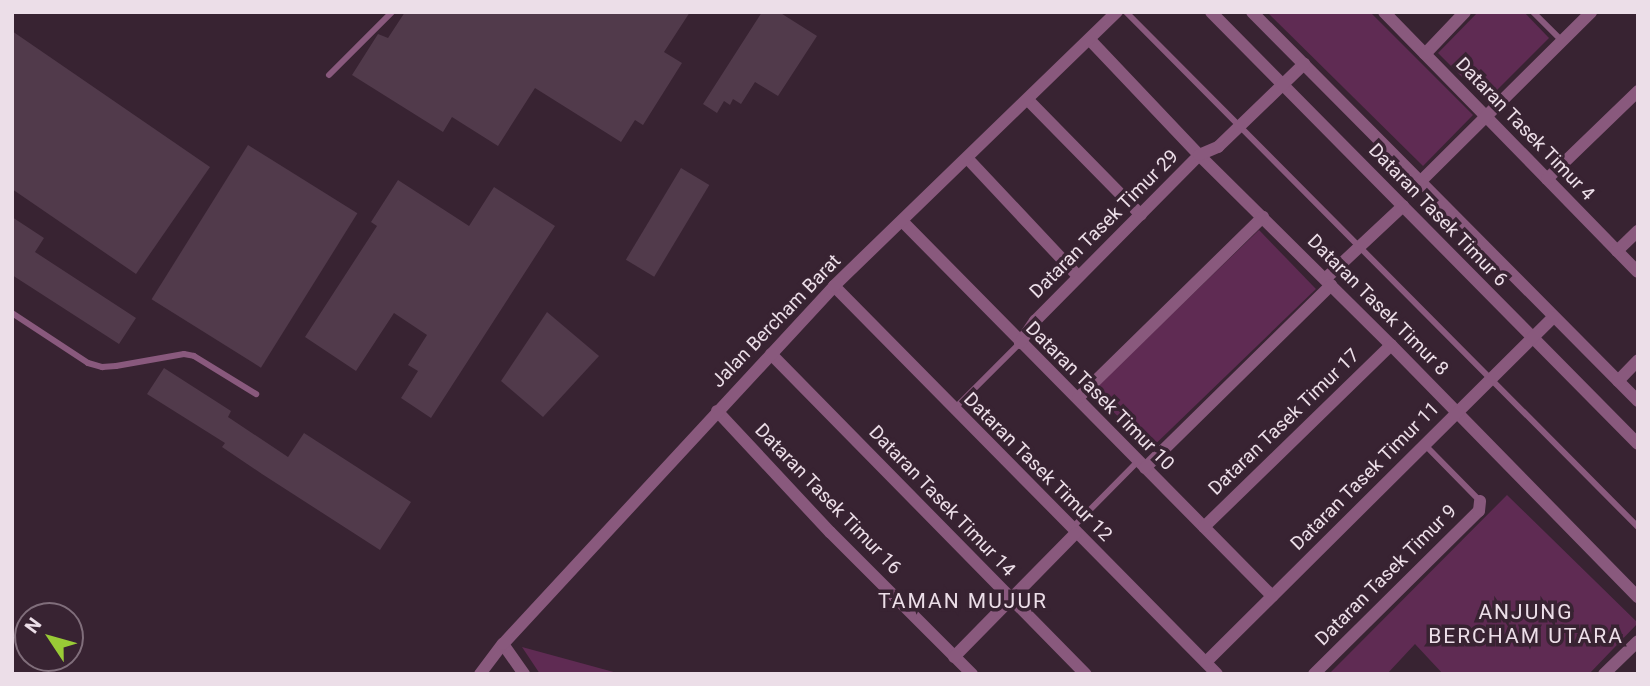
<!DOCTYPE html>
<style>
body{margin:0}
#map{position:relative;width:1650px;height:686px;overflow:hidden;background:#382332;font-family:Roboto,sans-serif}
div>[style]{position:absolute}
.green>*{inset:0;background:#5f2b53;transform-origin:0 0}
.building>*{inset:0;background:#513a4b;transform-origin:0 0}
.service>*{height:6px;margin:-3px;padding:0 3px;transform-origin:3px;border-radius:3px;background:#89597d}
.minor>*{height:12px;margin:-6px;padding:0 6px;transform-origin:6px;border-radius:6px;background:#89597d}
span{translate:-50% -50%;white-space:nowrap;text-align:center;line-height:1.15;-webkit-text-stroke:7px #382332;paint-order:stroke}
.street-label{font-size:19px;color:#ecdee8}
.neighbourhood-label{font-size:21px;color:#ecdee8;letter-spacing:2px}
.frame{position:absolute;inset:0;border:14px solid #ecdee8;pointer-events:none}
.north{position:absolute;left:14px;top:602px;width:70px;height:70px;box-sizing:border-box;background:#382332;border:2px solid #806e7b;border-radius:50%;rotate:306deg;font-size:19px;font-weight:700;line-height:28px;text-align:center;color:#ecdee8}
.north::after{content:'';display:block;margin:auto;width:24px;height:32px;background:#99cb36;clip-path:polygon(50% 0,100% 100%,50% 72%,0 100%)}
</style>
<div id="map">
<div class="green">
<i style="clip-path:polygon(1267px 12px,1370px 12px,1473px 115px,1423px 166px)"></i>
<i style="clip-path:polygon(1478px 12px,1524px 12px,1549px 38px,1486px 101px,1438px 53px)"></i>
<i style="left:1259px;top:230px;width:82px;height:231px;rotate:46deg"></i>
<i style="clip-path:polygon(1507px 495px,1638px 623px,1589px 674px,1443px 674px,1415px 644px,1387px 674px,1329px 674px)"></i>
<i style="clip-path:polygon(522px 647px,621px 674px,540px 674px)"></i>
</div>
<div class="building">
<i style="clip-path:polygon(405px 12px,690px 12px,664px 52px,682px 63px,643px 125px,635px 120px,621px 142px,535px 88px,498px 146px,452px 117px,443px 132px,352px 75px,378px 34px,388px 38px)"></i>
<i style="clip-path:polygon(762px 12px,779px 12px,817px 36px,778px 96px,755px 82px,741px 104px,733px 99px,730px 105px,724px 101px,717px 113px,703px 104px)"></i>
<i style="clip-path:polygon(12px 31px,210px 167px,136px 274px,12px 189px)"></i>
<i style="left:248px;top:145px;width:129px;height:182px;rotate:32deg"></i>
<i style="left:681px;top:168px;width:33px;height:107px;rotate:31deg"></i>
<i style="clip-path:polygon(398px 180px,469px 226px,494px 187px,555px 226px,431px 418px,401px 398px,418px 371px,408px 365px,427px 335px,394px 313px,356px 371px,305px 337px,377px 226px,371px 222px)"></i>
<i style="clip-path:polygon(12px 217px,44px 238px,35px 252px,136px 318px,119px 344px,12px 275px)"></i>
<i style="clip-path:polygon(547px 312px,599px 356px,543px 417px,501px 381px)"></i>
<i style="clip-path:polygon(164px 368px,231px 411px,228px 417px,288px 457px,304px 433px,411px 502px,380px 550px,262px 474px,222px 447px,225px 443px,147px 394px)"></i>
</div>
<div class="service">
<i style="left:1126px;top:12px;width:726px;rotate:45.17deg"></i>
<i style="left:1533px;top:12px;width:41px;rotate:45deg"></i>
<i style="left:329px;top:75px;width:89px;rotate:-45deg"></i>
<i style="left:12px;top:313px;width:91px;rotate:33.3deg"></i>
<i style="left:88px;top:363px;width:15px;rotate:16deg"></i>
<i style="left:102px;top:367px;width:14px;rotate:-4deg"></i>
<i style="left:116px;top:366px;width:69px;rotate:-10deg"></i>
<i style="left:184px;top:354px;width:10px;rotate:11deg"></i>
<i style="left:194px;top:356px;width:73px;rotate:31.5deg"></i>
<i style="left:955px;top:408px;width:92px;rotate:-45deg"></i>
<i style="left:1425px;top:445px;width:78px;rotate:45.5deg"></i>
<i style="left:1073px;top:527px;width:93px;rotate:-45.4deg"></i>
</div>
<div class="minor">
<i style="left:1211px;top:12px;width:607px;rotate:45.33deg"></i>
<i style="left:1252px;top:12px;width:548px;rotate:45.22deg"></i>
<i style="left:1384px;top:12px;width:363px;rotate:45.7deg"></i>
<i style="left:1090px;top:40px;width:158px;rotate:46.5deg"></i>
<i style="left:1199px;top:155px;width:270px;rotate:44.7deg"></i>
<i style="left:1391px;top:345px;width:353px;rotate:45.6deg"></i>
<i style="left:1425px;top:54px;width:58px;rotate:-46.4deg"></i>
<i style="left:1028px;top:100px;width:161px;rotate:45.5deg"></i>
<i style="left:968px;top:159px;width:161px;rotate:46.8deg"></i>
<i style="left:1547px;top:179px;width:127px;rotate:-44deg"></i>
<i style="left:1421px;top:181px;width:240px;rotate:-44.8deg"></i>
<i style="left:902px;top:221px;width:527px;rotate:45.38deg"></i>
<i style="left:1617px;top:251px;width:29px;rotate:-44deg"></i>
<i style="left:1325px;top:279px;width:107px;rotate:-43.1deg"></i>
<i style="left:834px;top:286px;width:545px;rotate:45.37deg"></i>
<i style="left:1020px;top:343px;width:27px;rotate:-56deg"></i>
<i style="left:1035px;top:321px;width:233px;rotate:-45.3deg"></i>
<i style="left:1199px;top:155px;width:21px;rotate:-23deg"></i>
<i style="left:1218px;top:147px;width:120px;rotate:-44deg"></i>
<i style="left:771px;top:354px;width:449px;rotate:45.5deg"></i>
<i style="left:1618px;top:381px;width:29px;rotate:-46deg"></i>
<i style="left:1078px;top:398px;width:259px;rotate:-44.4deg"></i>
<i style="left:717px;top:411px;width:166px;rotate:47deg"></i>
<i style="left:830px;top:532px;width:201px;rotate:45deg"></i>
<i style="left:1145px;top:468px;width:261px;rotate:-44.5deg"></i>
<i style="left:1204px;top:527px;width:261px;rotate:-44.2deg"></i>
<i style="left:503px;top:644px;width:37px;rotate:55deg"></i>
<i style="left:954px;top:657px;width:174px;rotate:-45.5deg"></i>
<i style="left:1206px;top:662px;width:489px;rotate:-44.8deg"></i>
<i style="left:480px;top:674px;width:38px;rotate:-53deg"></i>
<i style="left:503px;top:644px;width:488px;rotate:-47.2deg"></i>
<i style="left:834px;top:286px;width:394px;rotate:-44.1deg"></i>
<i style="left:1314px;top:674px;width:232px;rotate:-44.7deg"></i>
<i style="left:1479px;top:511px;width:10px;rotate:-84deg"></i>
<i style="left:1604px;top:674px;width:47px;rotate:-44.1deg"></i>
</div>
<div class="street-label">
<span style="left:1525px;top:129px;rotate:46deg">Dataran Tasek Timur 4</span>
<span style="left:1438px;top:215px;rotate:46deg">Dataran Tasek Timur 6</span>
<span style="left:1104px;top:224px;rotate:-45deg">Dataran Tasek Timur 29</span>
<span style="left:1378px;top:305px;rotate:45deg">Dataran Tasek Timur 8</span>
<span style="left:776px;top:321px;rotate:-46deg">Jalan Bercham Barat</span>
<span style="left:1100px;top:396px;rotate:45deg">Dataran Tasek Timur 10</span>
<span style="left:1284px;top:422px;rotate:-44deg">Dataran Tasek Timur 17</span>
<span style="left:1038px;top:467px;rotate:45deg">Dataran Tasek Timur 12</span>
<span style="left:1365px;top:476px;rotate:-45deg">Dataran Tasek Timur 11</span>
<span style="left:828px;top:499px;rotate:46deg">Dataran Tasek Timur 16</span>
<span style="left:942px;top:501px;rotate:46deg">Dataran Tasek Timur 14</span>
<span style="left:1386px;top:575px;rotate:-45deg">Dataran Tasek Timur 9</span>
</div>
<div class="neighbourhood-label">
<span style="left:963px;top:601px">TAMAN MUJUR</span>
<span style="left:1526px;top:624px">ANJUNG<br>BERCHAM UTARA</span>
</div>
<div class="frame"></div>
<div class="north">N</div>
</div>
